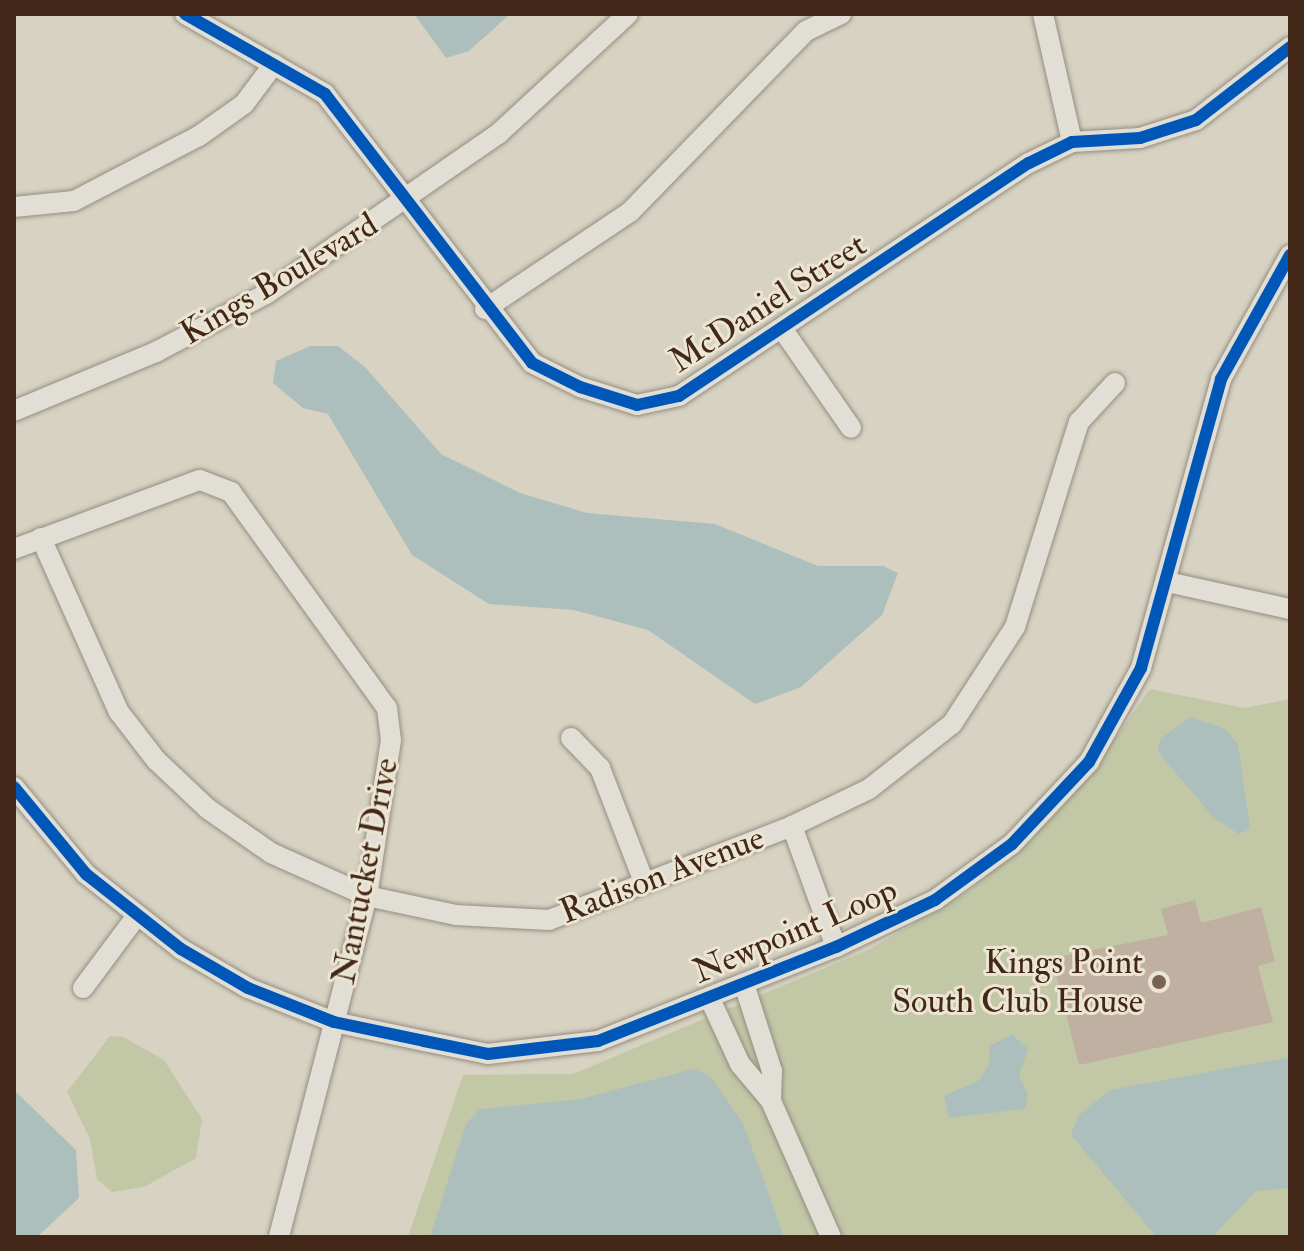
<!DOCTYPE html>
<style>
body{margin:0}
#map{position:relative;width:1304px;height:1251px;overflow:hidden;background:#d7d2c1;font-family:"IM FELL Double Pica",serif}
div>[style]{position:absolute}
.green>*{inset:0;background:#c2c7a6}
.water>*{inset:0;background:#acbfbc}
.building>*{inset:0;background:#c0b0a2}
.roads{filter:drop-shadow(0 0 2px #948d82) drop-shadow(0 0 2px #948d82)}
.street>*{height:20px;margin:-10px;padding:0 10px;transform-origin:10px;border-radius:10px;background:#e1ded5}
.cycleway>*{height:12px;margin:-6px;padding:0 6px;transform-origin:6px;border-radius:6px;background:#0057b8}
.dots>*{width:22px;height:22px;translate:-50% -50%;box-sizing:border-box;border:4px solid #ebe5d1;border-radius:50%}
span{translate:-50% -50%;white-space:nowrap;text-align:center;line-height:1.15;-webkit-text-stroke:6px #ebe5d1;paint-order:stroke}
.street-label{font-size:34px;color:#432719}
.poi-label{font-size:34px;color:#432719}
.right{translate:-100% -50%;text-align:right}
.frame{position:absolute;inset:0;border:16px solid #432719;pointer-events:none}
</style>
<div id="map">
<div class="green">
<i style="clip-path:polygon(1150px 689px,1244px 708px,1290px 699px,1290px 1237px,408px 1237px,463px 1075px,573px 1074px,868px 950px,971px 890px,1024px 843px,1086px 780px)"></i>
<i style="clip-path:polygon(110px 1036px,123px 1037px,164px 1060px,202px 1119px,196px 1158px,144px 1187px,112px 1192px,97px 1179px,90px 1139px,67px 1092px)"></i>
</div>
<div class="water">
<i style="clip-path:polygon(414px 14px,510px 14px,469px 51px,446px 58px)"></i>
<i style="clip-path:polygon(310px 346px,338px 346px,365px 367px,441px 454px,520px 493px,587px 513px,715px 524px,818px 566px,883px 566px,898px 573px,882px 615px,801px 687px,755px 704px,648px 630px,574px 610px,489px 604px,412px 555px,328px 414px,303px 408px,273px 383px,276px 361px)"></i>
<i style="clip-path:polygon(1191px 717px,1225px 729px,1238px 744px,1250px 829px,1239px 834px,1214px 818px,1158px 752px,1160px 739px)"></i>
<i style="clip-path:polygon(1012px 1034px,1028px 1049px,1019px 1075px,1028px 1095px,1025px 1109px,949px 1118px,944px 1096px,978px 1081px,989px 1065px,990px 1046px)"></i>
<i style="clip-path:polygon(1290px 1057px,1290px 1188px,1256px 1191px,1213px 1236px,1155px 1235px,1071px 1135px,1078px 1116px,1110px 1090px)"></i>
<i style="clip-path:polygon(693px 1069px,710px 1076px,743px 1123px,784px 1237px,430px 1237px,466px 1124px,480px 1109px,581px 1099px)"></i>
<i style="clip-path:polygon(14px 1090px,76px 1150px,79px 1198px,37px 1237px,14px 1237px)"></i>
</div>
<div class="building">
<i style="clip-path:polygon(1195px 900px,1201px 923px,1261px 907px,1275px 961px,1258px 966px,1273px 1022px,1079px 1065px,1052px 958px,1168px 935px,1161px 909px)"></i>
</div>
<div class="roads">
<div class="street">
<i style="left:185px;top:14px;width:161px;rotate:29.7deg"></i>
<i style="left:325px;top:94px;width:339px;rotate:52.4deg"></i>
<i style="left:532px;top:363px;width:54px;rotate:26.6deg"></i>
<i style="left:580px;top:387px;width:60px;rotate:17.5deg"></i>
<i style="left:637px;top:405px;width:43px;rotate:-12.1deg"></i>
<i style="left:679px;top:396px;width:420px;rotate:-33.7deg"></i>
<i style="left:1029px;top:163px;width:48px;rotate:-26deg"></i>
<i style="left:1072px;top:142px;width:68px;rotate:-3.4deg"></i>
<i style="left:1140px;top:138px;width:59px;rotate:-17.8deg"></i>
<i style="left:1196px;top:120px;width:119px;rotate:-37.8deg"></i>
<i style="left:1043px;top:14px;width:131px;rotate:77.2deg"></i>
<i style="left:14px;top:207px;width:60px;rotate:-5.7deg"></i>
<i style="left:74px;top:201px;width:141px;rotate:-27.5deg"></i>
<i style="left:199px;top:136px;width:55px;rotate:-35.4deg"></i>
<i style="left:244px;top:104px;width:50px;rotate:-53.1deg"></i>
<i style="left:485px;top:309px;width:174px;rotate:-33.8deg"></i>
<i style="left:630px;top:212px;width:252px;rotate:-45.8deg"></i>
<i style="left:806px;top:31px;width:39px;rotate:-26deg"></i>
<i style="left:783px;top:330px;width:119px;rotate:55.2deg"></i>
<i style="left:14px;top:411px;width:154px;rotate:-22.6deg"></i>
<i style="left:156px;top:352px;width:124px;rotate:-27.8deg"></i>
<i style="left:266px;top:294px;width:282px;rotate:-34.6deg"></i>
<i style="left:498px;top:134px;width:177px;rotate:-42.7deg"></i>
<i style="left:41px;top:538px;width:191px;rotate:65.9deg"></i>
<i style="left:119px;top:712px;width:61px;rotate:52.4deg"></i>
<i style="left:156px;top:760px;width:71px;rotate:43.3deg"></i>
<i style="left:208px;top:809px;width:77px;rotate:34.9deg"></i>
<i style="left:271px;top:853px;width:105px;rotate:24.1deg"></i>
<i style="left:367px;top:896px;width:91px;rotate:12.1deg"></i>
<i style="left:456px;top:915px;width:93px;rotate:3.1deg"></i>
<i style="left:549px;top:920px;width:261px;rotate:-21.1deg"></i>
<i style="left:792px;top:826px;width:85px;rotate:-25.7deg"></i>
<i style="left:869px;top:789px;width:105px;rotate:-38.1deg"></i>
<i style="left:952px;top:724px;width:116px;rotate:-57deg"></i>
<i style="left:1015px;top:627px;width:215px;rotate:-72.7deg"></i>
<i style="left:1079px;top:422px;width:53px;rotate:-47.3deg"></i>
<i style="left:14px;top:549px;width:198px;rotate:-20.4deg"></i>
<i style="left:200px;top:480px;width:33px;rotate:21deg"></i>
<i style="left:231px;top:492px;width:266px;rotate:54.2deg"></i>
<i style="left:387px;top:708px;width:32px;rotate:83deg"></i>
<i style="left:391px;top:740px;width:158px;rotate:98.7deg"></i>
<i style="left:367px;top:896px;width:352px;rotate:104.5deg"></i>
<i style="left:1167px;top:582px;width:126px;rotate:12.4deg"></i>
<i style="left:571px;top:738px;width:42px;rotate:46deg"></i>
<i style="left:600px;top:768px;width:122px;rotate:68.9deg"></i>
<i style="left:14px;top:787px;width:113px;rotate:50.4deg"></i>
<i style="left:86px;top:874px;width:121px;rotate:38.3deg"></i>
<i style="left:181px;top:949px;width:78px;rotate:30.2deg"></i>
<i style="left:248px;top:988px;width:92px;rotate:21.6deg"></i>
<i style="left:334px;top:1022px;width:92px;rotate:11.9deg"></i>
<i style="left:424px;top:1041px;width:65px;rotate:11.5deg"></i>
<i style="left:488px;top:1054px;width:111px;rotate:-6.7deg"></i>
<i style="left:598px;top:1041px;width:256px;rotate:-21.6deg"></i>
<i style="left:836px;top:947px;width:110px;rotate:-25.4deg"></i>
<i style="left:935px;top:900px;width:95px;rotate:-36deg"></i>
<i style="left:1012px;top:844px;width:112px;rotate:-46.8deg"></i>
<i style="left:1089px;top:762px;width:107px;rotate:-61deg"></i>
<i style="left:1141px;top:668px;width:300px;rotate:-74.5deg"></i>
<i style="left:1221px;top:379px;width:142px;rotate:-60.9deg"></i>
<i style="left:792px;top:826px;width:129px;rotate:70deg"></i>
<i style="left:744px;top:984px;width:91px;rotate:72.2deg"></i>
<i style="left:772px;top:1071px;width:30px;rotate:92deg"></i>
<i style="left:83px;top:988px;width:89px;rotate:-53.3deg"></i>
<i style="left:710px;top:999px;width:72px;rotate:65.2deg"></i>
<i style="left:740px;top:1064px;width:48px;rotate:50deg"></i>
<i style="left:771px;top:1101px;width:149px;rotate:66.2deg"></i>
</div>
</div>
<div class="cycleway">
<i style="left:185px;top:14px;width:161px;rotate:29.7deg"></i>
<i style="left:325px;top:94px;width:339px;rotate:52.4deg"></i>
<i style="left:532px;top:363px;width:54px;rotate:26.6deg"></i>
<i style="left:580px;top:387px;width:60px;rotate:17.5deg"></i>
<i style="left:637px;top:405px;width:43px;rotate:-12.1deg"></i>
<i style="left:679px;top:396px;width:420px;rotate:-33.7deg"></i>
<i style="left:1029px;top:163px;width:48px;rotate:-26deg"></i>
<i style="left:1072px;top:142px;width:68px;rotate:-3.4deg"></i>
<i style="left:1140px;top:138px;width:59px;rotate:-17.8deg"></i>
<i style="left:1196px;top:120px;width:119px;rotate:-37.8deg"></i>
<i style="left:14px;top:787px;width:113px;rotate:50.4deg"></i>
<i style="left:86px;top:874px;width:121px;rotate:38.3deg"></i>
<i style="left:181px;top:949px;width:78px;rotate:30.2deg"></i>
<i style="left:248px;top:988px;width:92px;rotate:21.6deg"></i>
<i style="left:334px;top:1022px;width:92px;rotate:11.9deg"></i>
<i style="left:424px;top:1041px;width:65px;rotate:11.5deg"></i>
<i style="left:488px;top:1054px;width:111px;rotate:-6.7deg"></i>
<i style="left:598px;top:1041px;width:256px;rotate:-21.6deg"></i>
<i style="left:836px;top:947px;width:110px;rotate:-25.4deg"></i>
<i style="left:935px;top:900px;width:95px;rotate:-36deg"></i>
<i style="left:1012px;top:844px;width:112px;rotate:-46.8deg"></i>
<i style="left:1089px;top:762px;width:107px;rotate:-61deg"></i>
<i style="left:1141px;top:668px;width:300px;rotate:-74.5deg"></i>
<i style="left:1221px;top:379px;width:142px;rotate:-60.9deg"></i>
</div>
<div class="dots">
<i style="left:1159px;top:982px;background:#776354"></i>
</div>
<div class="street-label">
<span style="left:279px;top:279px;rotate:-31deg">Kings Boulevard</span>
<span style="left:768px;top:303px;rotate:-33deg">McDaniel Street</span>
<span style="left:365px;top:871px;rotate:-79deg">Nantucket Drive</span>
<span style="left:662px;top:875px;rotate:-21deg">Radison Avenue</span>
<span style="left:795px;top:931px;rotate:-23deg">Newpoint Loop</span>
</div>
<div class="poi-label">
<span class="right" style="left:1143px;top:982px">Kings Point<br>South Club House</span>
</div>
<div class="frame"></div>
</div>
